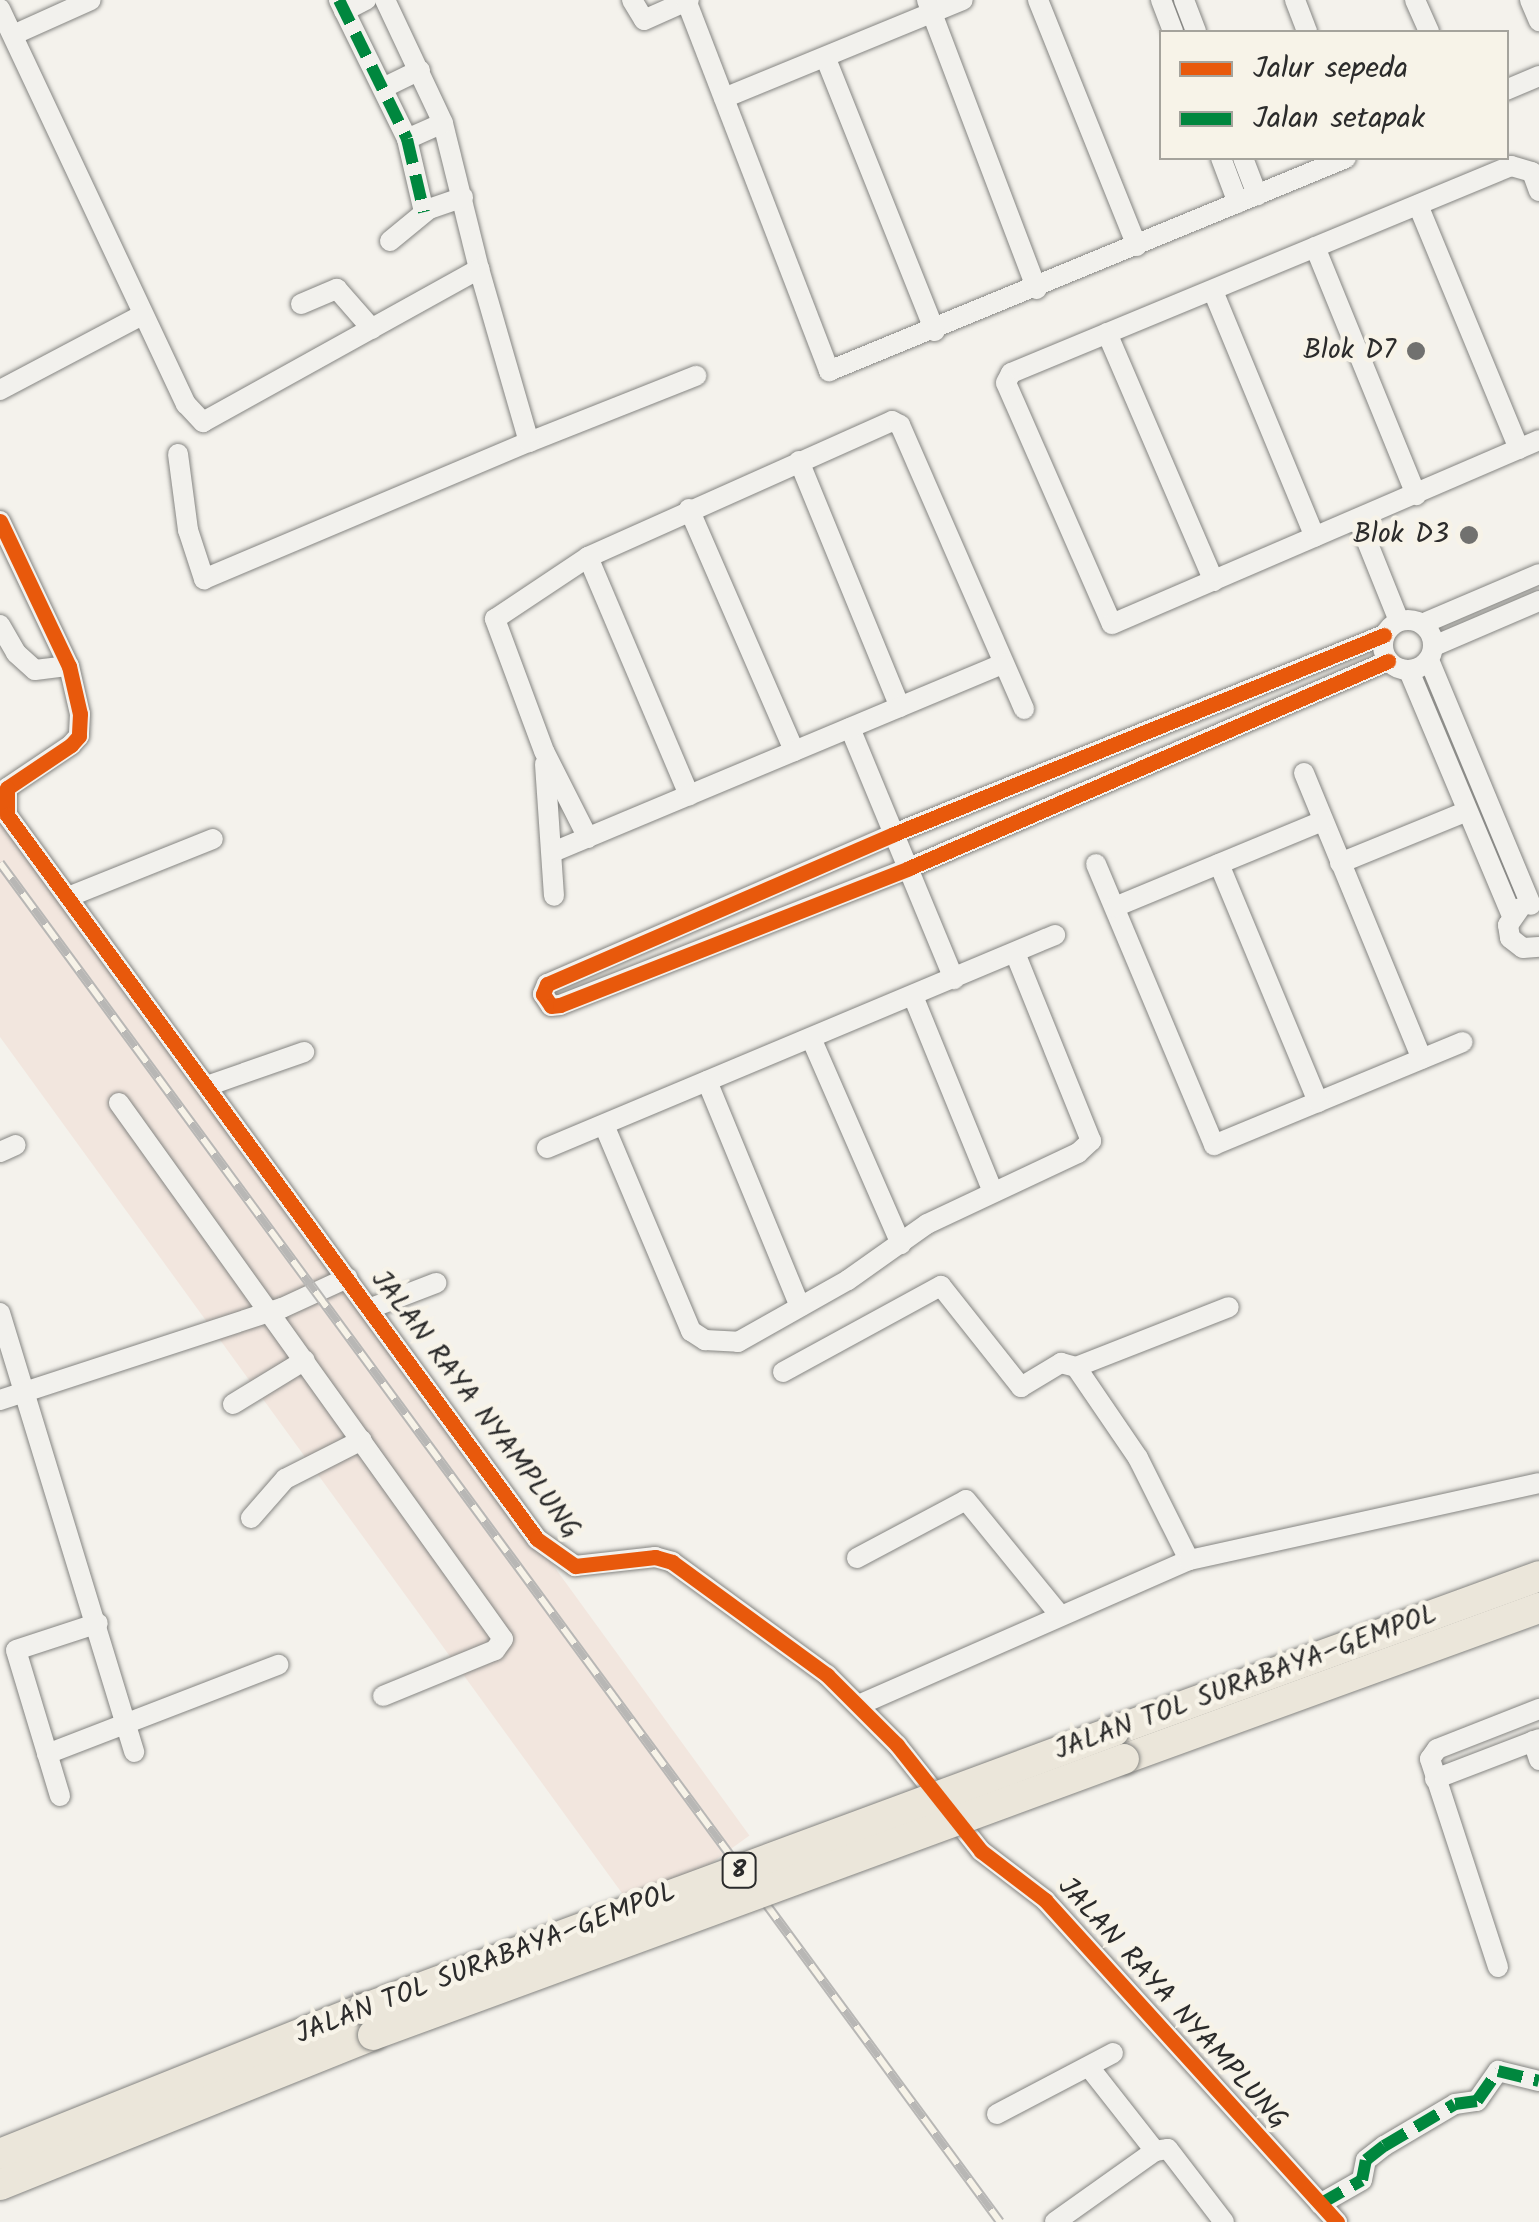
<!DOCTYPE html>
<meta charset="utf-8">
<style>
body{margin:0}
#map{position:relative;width:1539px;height:2222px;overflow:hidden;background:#f4f2ec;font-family:Kalam,sans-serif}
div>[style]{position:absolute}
.built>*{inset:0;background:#f2e6de;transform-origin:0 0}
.roads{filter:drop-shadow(0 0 2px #858582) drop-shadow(0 0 2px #858582)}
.minor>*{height:20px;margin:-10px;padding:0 10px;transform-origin:10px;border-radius:10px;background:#f2f1ed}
.minor>.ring{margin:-10px;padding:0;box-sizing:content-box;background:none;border:20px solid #f2f1ed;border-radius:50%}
.highway>*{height:30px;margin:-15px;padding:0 15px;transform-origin:15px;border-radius:15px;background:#ebe6da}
.rail>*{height:10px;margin-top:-5px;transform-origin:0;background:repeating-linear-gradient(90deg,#f7f3e8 0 19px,#b8b7b5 0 38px);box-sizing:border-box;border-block:2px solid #b8b7b5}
.bridges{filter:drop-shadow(0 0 2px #858582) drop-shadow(0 0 2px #858582)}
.highway-bridge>*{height:30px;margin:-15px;padding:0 15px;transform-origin:15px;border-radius:15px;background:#ebe6da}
.quiet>*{height:12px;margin-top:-6px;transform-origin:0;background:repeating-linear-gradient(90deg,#00873e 0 25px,transparent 0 37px)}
.cycleway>*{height:15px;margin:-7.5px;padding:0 7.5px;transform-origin:7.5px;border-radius:7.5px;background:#e8590c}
.dots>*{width:28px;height:28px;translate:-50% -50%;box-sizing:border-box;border:5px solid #f7f3e8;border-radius:50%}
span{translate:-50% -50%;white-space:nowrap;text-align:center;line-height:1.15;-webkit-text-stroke:9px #f7f3e8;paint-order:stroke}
.shield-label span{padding:2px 8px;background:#f7f3e8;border:2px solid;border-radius:8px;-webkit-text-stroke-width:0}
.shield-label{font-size:25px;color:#2b2b2b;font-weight:700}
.poi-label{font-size:28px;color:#2b2b2b}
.right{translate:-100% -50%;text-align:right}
.street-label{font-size:28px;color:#2b2b2b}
.legend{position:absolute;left:1159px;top:30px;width:350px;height:130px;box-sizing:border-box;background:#f7f3e8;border:2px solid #a5a39c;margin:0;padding:12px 18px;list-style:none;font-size:30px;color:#2b2b2b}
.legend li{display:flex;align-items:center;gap:20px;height:50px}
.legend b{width:50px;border:2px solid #a5a39c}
</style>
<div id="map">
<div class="built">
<i style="left:0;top:804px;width:1275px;height:137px;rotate:54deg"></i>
</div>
<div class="roads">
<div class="minor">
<i style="left:339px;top:0;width:155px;rotate:63.9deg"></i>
<i style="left:407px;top:139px;width:75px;rotate:76.9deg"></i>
<i style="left:632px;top:0;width:23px;rotate:59deg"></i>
<i style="left:644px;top:20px;width:49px;rotate:-24deg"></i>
<i style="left:686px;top:0;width:398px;rotate:68.9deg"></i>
<i style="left:829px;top:371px;width:559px;rotate:-22.39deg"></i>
<i style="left:927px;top:0;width:309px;rotate:69.2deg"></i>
<i style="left:1038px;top:0;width:265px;rotate:68.1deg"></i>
<i style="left:1161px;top:0;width:34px;rotate:69deg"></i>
<i style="left:1184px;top:0;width:34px;rotate:69deg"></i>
<i style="left:1295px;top:0;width:34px;rotate:69deg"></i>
<i style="left:1415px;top:0;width:35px;rotate:66deg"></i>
<i style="left:1530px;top:0;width:23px;rotate:67deg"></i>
<i style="left:0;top:9px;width:437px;rotate:64.8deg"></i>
<i style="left:186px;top:404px;width:25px;rotate:47deg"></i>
<i style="left:203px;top:422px;width:316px;rotate:-29deg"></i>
<i style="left:479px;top:269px;width:150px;rotate:-103.9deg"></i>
<i style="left:443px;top:123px;width:136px;rotate:-115.2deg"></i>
<i style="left:344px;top:11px;width:25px;rotate:-27deg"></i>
<i style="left:13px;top:35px;width:85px;rotate:-24.2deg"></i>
<i style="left:826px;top:59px;width:293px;rotate:68.2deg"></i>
<i style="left:383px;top:88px;width:41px;rotate:-25.9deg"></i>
<i style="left:1506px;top:90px;width:36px;rotate:-23deg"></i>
<i style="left:724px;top:98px;width:258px;rotate:-22.3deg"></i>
<i style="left:407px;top:139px;width:39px;rotate:-24deg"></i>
<i style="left:1221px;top:158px;width:48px;rotate:69.3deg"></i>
<i style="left:1243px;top:158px;width:40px;rotate:69deg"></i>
<i style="left:1539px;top:191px;width:20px;rotate:-110deg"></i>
<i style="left:1532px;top:172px;width:22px;rotate:-164deg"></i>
<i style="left:1511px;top:166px;width:541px;rotate:157.51deg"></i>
<i style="left:1011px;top:373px;width:11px;rotate:117deg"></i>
<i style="left:1006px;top:383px;width:263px;rotate:66.3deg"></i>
<i style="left:1112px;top:624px;width:465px;rotate:-23.3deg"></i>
<i style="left:1418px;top:205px;width:264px;rotate:67.5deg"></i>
<i style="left:390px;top:241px;width:50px;rotate:-39.4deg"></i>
<i style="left:429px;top:209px;width:36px;rotate:-19deg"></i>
<i style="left:1315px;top:247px;width:268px;rotate:67.8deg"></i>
<i style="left:1213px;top:291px;width:266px;rotate:67.5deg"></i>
<i style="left:301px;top:304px;width:39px;rotate:-23deg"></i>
<i style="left:337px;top:289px;width:53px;rotate:48.8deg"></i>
<i style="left:1107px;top:333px;width:270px;rotate:66.7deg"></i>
<i style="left:0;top:390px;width:161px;rotate:-27.8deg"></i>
<i style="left:529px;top:442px;width:180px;rotate:-21.6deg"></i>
<i style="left:178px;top:454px;width:77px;rotate:82.5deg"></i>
<i style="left:188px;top:530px;width:52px;rotate:71.9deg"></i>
<i style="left:204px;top:579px;width:353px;rotate:-22.9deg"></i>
<i style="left:529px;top:442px;width:180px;rotate:-106.1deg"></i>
<i style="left:799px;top:461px;width:266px;rotate:67.7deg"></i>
<i style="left:689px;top:509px;width:264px;rotate:66.5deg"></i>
<i style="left:1358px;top:519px;width:110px;rotate:68.1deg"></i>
<i style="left:0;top:521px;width:161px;rotate:64.6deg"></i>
<i style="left:69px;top:666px;width:49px;rotate:77.1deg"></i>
<i style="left:80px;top:714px;width:22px;rotate:93deg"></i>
<i style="left:79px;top:736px;width:12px;rotate:132deg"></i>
<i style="left:71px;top:745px;width:77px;rotate:146.1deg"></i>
<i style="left:7px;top:788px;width:27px;rotate:90deg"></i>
<i style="left:7px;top:815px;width:897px;rotate:53.79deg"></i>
<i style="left:537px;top:1539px;width:47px;rotate:35.4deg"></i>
<i style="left:575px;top:1566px;width:81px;rotate:-6.4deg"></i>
<i style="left:655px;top:1557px;width:18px;rotate:16deg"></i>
<i style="left:672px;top:1562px;width:192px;rotate:36.1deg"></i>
<i style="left:827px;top:1675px;width:99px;rotate:45deg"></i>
<i style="left:897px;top:1745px;width:135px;rotate:51.6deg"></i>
<i style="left:981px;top:1851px;width:81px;rotate:37.4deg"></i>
<i style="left:1045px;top:1900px;width:435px;rotate:47.8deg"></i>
<i style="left:588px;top:557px;width:259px;rotate:67deg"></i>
<i class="ring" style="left:1383px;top:620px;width:30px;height:30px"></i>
<i style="left:1422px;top:624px;width:127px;rotate:-23.1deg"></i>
<i style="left:0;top:625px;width:32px;rotate:60deg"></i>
<i style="left:16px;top:653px;width:25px;rotate:42deg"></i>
<i style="left:35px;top:670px;width:34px;rotate:-7deg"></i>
<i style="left:1384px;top:635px;width:529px;rotate:157.9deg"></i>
<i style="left:894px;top:834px;width:378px;rotate:156.6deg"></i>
<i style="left:547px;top:984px;width:11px;rotate:112deg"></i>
<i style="left:543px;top:994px;width:14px;rotate:56deg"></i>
<i style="left:551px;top:1006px;width:9px;rotate:-6deg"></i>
<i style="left:560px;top:1005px;width:375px;rotate:-21.4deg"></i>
<i style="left:909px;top:868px;width:522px;rotate:-23.37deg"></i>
<i style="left:1434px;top:646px;width:114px;rotate:-23.2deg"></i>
<i style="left:1429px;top:660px;width:265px;rotate:67.4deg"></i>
<i style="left:1409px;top:671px;width:266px;rotate:67.2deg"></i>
<i style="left:850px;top:728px;width:272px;rotate:67.5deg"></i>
<i style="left:545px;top:764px;width:132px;rotate:86.1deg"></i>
<i style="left:1304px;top:773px;width:309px;rotate:67.6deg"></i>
<i style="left:588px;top:838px;width:97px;rotate:-116.8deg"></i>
<i style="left:544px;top:751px;width:141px;rotate:-110.4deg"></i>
<i style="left:495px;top:619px;width:112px;rotate:-33.7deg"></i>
<i style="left:588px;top:557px;width:333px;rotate:-24.1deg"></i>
<i style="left:892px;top:421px;width:9px;rotate:27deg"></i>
<i style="left:900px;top:425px;width:310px;rotate:66.4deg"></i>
<i style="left:553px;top:852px;width:488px;rotate:-22.7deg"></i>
<i style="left:1340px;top:863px;width:135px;rotate:-22.2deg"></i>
<i style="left:1096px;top:864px;width:305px;rotate:67.2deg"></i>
<i style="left:1214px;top:1145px;width:269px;rotate:-22.5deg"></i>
<i style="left:1219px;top:864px;width:258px;rotate:67.4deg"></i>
<i style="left:68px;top:897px;width:156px;rotate:-21.8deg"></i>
<i style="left:1115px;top:907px;width:225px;rotate:-22.5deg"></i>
<i style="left:1520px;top:908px;width:21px;rotate:125deg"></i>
<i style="left:1508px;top:925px;width:13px;rotate:81deg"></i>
<i style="left:1510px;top:938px;width:16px;rotate:38deg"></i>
<i style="left:1523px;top:948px;width:16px;rotate:-4deg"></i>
<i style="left:913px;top:996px;width:212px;rotate:67.8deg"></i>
<i style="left:811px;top:1038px;width:225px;rotate:66.4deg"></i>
<i style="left:707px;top:1081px;width:244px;rotate:67.6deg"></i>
<i style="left:207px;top:1086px;width:103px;rotate:-19.3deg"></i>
<i style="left:119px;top:1103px;width:659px;rotate:54.38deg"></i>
<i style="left:503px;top:1639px;width:14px;rotate:126deg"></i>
<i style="left:495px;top:1650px;width:121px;rotate:157.7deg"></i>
<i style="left:604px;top:1125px;width:224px;rotate:67.1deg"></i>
<i style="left:691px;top:1331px;width:17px;rotate:33deg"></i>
<i style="left:705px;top:1340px;width:33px;rotate:3deg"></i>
<i style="left:738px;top:1342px;width:126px;rotate:-29.4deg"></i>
<i style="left:848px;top:1280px;width:97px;rotate:-35.3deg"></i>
<i style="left:927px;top:1224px;width:167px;rotate:-25.2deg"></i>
<i style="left:1078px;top:1153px;width:18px;rotate:-43deg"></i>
<i style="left:1091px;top:1141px;width:203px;rotate:-112deg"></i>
<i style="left:547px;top:1148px;width:551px;rotate:-22.75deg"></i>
<i style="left:0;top:1152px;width:17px;rotate:-24deg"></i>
<i style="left:371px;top:1308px;width:70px;rotate:-21deg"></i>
<i style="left:0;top:1313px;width:459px;rotate:73deg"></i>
<i style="left:1076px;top:1367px;width:110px;rotate:55.7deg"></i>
<i style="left:1138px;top:1458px;width:114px;rotate:63.4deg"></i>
<i style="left:783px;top:1372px;width:180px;rotate:-28.6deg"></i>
<i style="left:941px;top:1286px;width:129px;rotate:51.6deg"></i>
<i style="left:1021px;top:1387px;width:47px;rotate:-31deg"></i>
<i style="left:1061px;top:1363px;width:16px;rotate:15deg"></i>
<i style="left:1076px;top:1367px;width:164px;rotate:-21.4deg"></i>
<i style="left:0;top:1400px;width:297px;rotate:-18.1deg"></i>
<i style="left:282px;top:1308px;width:72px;rotate:-24.8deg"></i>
<i style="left:233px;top:1404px;width:84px;rotate:-31.4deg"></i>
<i style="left:251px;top:1518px;width:52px;rotate:-48.9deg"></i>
<i style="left:285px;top:1479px;width:86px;rotate:-26.9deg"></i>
<i style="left:857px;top:1558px;width:123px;rotate:-28deg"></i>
<i style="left:966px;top:1500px;width:147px;rotate:50.8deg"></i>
<i style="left:861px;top:1704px;width:358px;rotate:-23.7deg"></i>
<i style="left:1189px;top:1560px;width:358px;rotate:-12.4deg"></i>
<i style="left:1533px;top:1741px;width:20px;rotate:72deg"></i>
<i style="left:47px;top:1754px;width:248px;rotate:-21.1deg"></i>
<i style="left:1435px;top:1779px;width:111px;rotate:-21deg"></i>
<i style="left:60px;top:1796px;width:152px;rotate:-106.8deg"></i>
<i style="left:16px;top:1650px;width:86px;rotate:-18.2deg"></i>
<i style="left:1498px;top:1967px;width:219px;rotate:-108.1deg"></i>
<i style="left:1430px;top:1759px;width:12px;rotate:-55deg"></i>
<i style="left:1437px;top:1749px;width:110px;rotate:-21.4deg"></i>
<i style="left:1089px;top:2067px;width:107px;rotate:51.8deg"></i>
<i style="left:1155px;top:2151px;width:13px;rotate:-9deg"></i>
<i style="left:1168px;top:2149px;width:92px;rotate:52.5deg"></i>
<i style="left:997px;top:2114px;width:131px;rotate:-27.7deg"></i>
<i style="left:1320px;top:2204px;width:48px;rotate:-29.7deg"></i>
<i style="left:1362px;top:2180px;width:20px;rotate:-79deg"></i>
<i style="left:1366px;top:2160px;width:23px;rotate:-38deg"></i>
<i style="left:1384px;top:2146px;width:82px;rotate:-30.6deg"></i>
<i style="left:1455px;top:2104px;width:22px;rotate:-8deg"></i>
<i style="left:1477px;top:2101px;width:37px;rotate:-55deg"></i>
<i style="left:1498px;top:2071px;width:42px;rotate:13.7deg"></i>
<i style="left:1055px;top:2222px;width:123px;rotate:-35.4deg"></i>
</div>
<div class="highway">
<i style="left:1114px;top:1731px;width:452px;rotate:-20deg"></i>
<i style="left:1124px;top:1759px;width:442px;rotate:-20deg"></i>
<i style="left:0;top:2154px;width:391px;rotate:-21.8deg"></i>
<i style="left:0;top:2185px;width:402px;rotate:-21.9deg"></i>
</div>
</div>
<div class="rail">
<i style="left:0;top:863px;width:1687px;rotate:53.65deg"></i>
</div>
<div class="bridges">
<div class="highway-bridge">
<i style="left:363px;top:2009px;width:801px;rotate:-20.31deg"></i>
<i style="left:373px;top:2035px;width:800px;rotate:-20.18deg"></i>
</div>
</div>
<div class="quiet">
<i style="left:339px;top:0;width:155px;rotate:63.9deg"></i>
<i style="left:407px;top:139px;width:75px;rotate:76.9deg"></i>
<i style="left:1320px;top:2204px;width:48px;rotate:-29.7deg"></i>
<i style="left:1362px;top:2180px;width:20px;rotate:-79deg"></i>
<i style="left:1366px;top:2160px;width:23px;rotate:-38deg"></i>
<i style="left:1384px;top:2146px;width:82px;rotate:-30.6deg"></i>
<i style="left:1455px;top:2104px;width:22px;rotate:-8deg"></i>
<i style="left:1477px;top:2101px;width:37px;rotate:-55deg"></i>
<i style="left:1498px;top:2071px;width:42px;rotate:13.7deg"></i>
</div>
<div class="cycleway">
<i style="left:0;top:521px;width:161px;rotate:64.6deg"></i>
<i style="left:69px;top:666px;width:49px;rotate:77.1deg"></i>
<i style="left:80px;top:714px;width:22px;rotate:93deg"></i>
<i style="left:79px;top:736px;width:12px;rotate:132deg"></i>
<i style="left:71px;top:745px;width:77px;rotate:146.1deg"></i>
<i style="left:7px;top:788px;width:27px;rotate:90deg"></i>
<i style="left:7px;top:815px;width:897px;rotate:53.79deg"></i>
<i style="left:537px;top:1539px;width:47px;rotate:35.4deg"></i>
<i style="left:575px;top:1566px;width:81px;rotate:-6.4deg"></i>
<i style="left:655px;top:1557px;width:18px;rotate:16deg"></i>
<i style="left:672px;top:1562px;width:192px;rotate:36.1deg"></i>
<i style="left:827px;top:1675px;width:99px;rotate:45deg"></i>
<i style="left:897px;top:1745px;width:135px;rotate:51.6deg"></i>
<i style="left:981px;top:1851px;width:81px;rotate:37.4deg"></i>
<i style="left:1045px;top:1900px;width:435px;rotate:47.8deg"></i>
<i style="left:1384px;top:635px;width:529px;rotate:157.9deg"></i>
<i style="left:894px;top:834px;width:378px;rotate:156.6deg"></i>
<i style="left:547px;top:984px;width:11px;rotate:112deg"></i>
<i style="left:543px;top:994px;width:14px;rotate:56deg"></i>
<i style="left:551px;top:1006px;width:9px;rotate:-6deg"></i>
<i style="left:560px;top:1005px;width:375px;rotate:-21.4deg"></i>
<i style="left:909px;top:868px;width:522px;rotate:-23.37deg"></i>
</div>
<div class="dots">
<i style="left:1416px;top:351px;background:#71716f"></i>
<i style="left:1469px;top:535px;background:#71716f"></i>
</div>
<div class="shield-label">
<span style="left:739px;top:1870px">8</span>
</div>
<div class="poi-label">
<span class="right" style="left:1396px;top:351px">Blok D7</span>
<span class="right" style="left:1449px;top:535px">Blok D3</span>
</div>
<div class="street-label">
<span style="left:475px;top:1405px;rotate:53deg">JALAN RAYA NYAMPLUNG</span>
<span style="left:1246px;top:1683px;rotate:-20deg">JALAN TOL SURABAYA–GEMPOL</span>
<span style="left:486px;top:1964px;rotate:-21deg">JALAN TOL SURABAYA–GEMPOL</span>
<span style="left:1172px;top:2004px;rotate:48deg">JALAN RAYA NYAMPLUNG</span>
</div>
<ul class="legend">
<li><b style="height:12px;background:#e8590c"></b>Jalur sepeda</li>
<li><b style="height:12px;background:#00873e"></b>Jalan setapak</li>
</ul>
</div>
